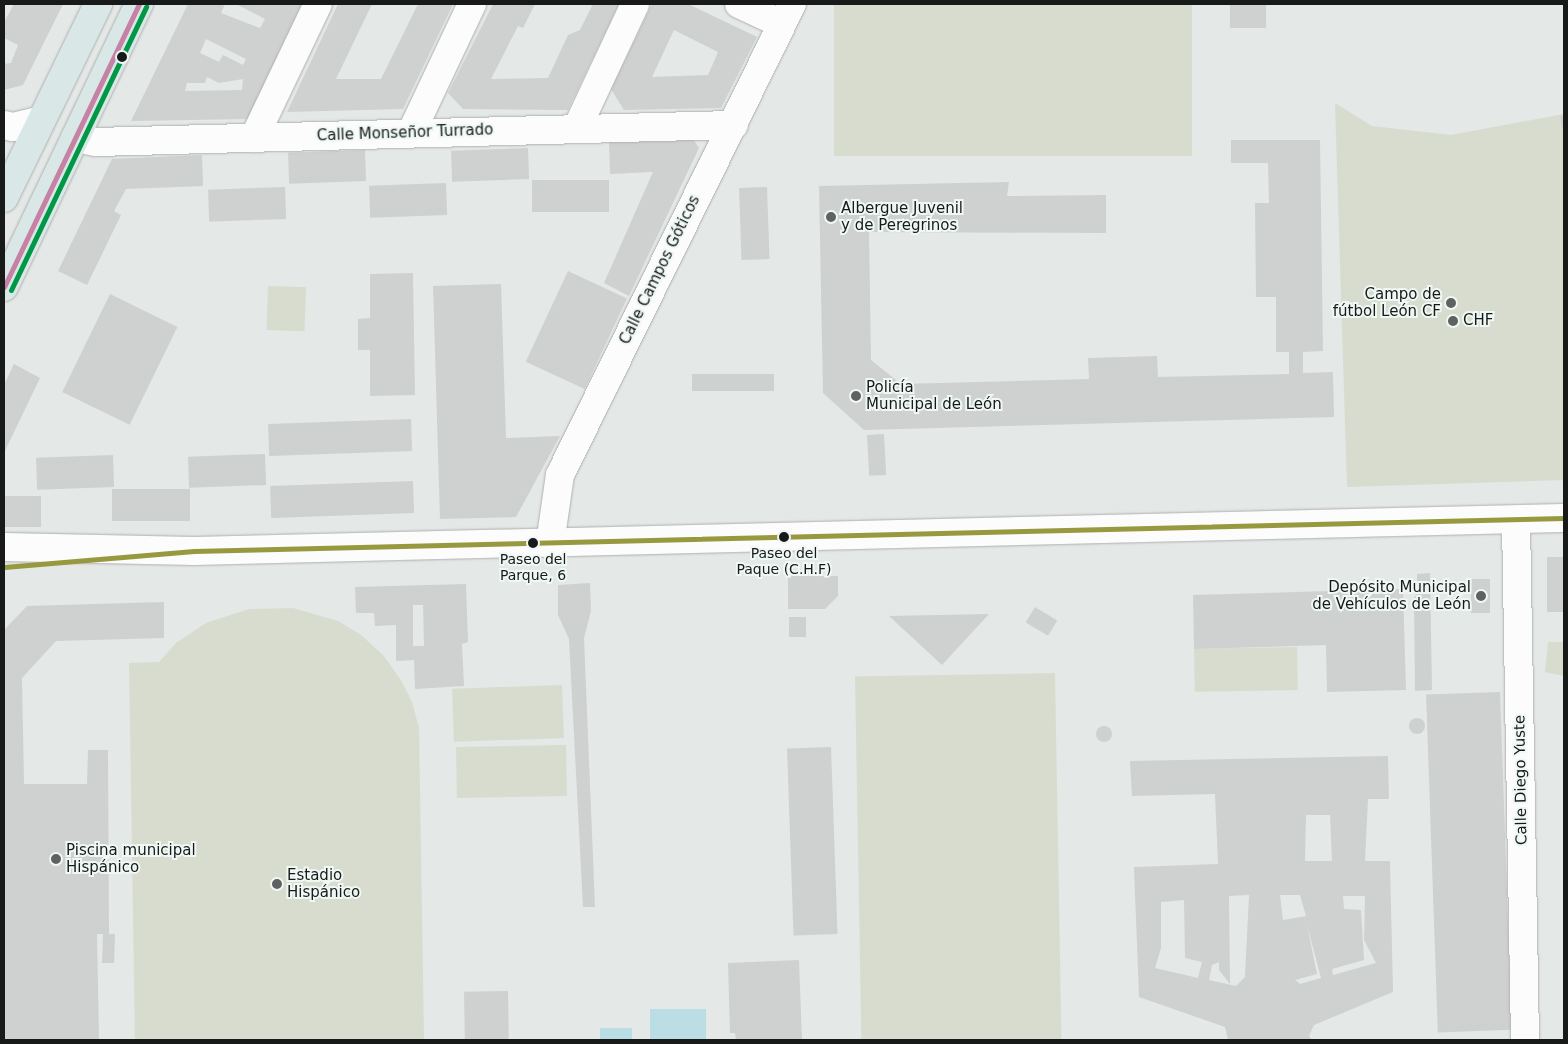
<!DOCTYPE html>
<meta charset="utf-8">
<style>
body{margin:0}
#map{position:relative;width:1568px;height:1044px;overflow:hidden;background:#e4e8e6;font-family:"DejaVu Sans",sans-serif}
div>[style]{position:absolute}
.green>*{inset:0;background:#d7dcce;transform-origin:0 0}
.water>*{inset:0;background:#bbdde4;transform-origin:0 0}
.building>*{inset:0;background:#ced1cf;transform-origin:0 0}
.round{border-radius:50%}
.roads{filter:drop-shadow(0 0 1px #aeb0af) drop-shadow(0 0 1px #aeb0af)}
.minor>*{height:28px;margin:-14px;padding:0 14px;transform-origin:14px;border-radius:14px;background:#fbfcfb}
.highway>*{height:28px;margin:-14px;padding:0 14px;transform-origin:14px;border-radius:14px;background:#d9e8e7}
.bus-1>*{height:5px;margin:-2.5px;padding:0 2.5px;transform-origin:2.5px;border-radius:2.5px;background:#98993e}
.bus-2>*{height:5px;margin:-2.5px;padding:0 2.5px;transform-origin:2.5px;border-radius:2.5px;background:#c682a4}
.bus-3>*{height:5px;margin:-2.5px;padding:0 2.5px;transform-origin:2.5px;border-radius:2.5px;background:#009846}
.dots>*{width:14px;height:14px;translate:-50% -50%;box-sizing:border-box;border:2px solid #eff8f4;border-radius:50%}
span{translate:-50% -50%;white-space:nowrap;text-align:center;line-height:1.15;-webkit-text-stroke:4px #eff8f4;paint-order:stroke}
.bus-label{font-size:14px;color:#171a18}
.street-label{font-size:15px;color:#171a18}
.poi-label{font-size:15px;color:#171a18}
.left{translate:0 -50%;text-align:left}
.right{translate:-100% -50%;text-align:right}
.frame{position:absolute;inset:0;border:5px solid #171a18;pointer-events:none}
</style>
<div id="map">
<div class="green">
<i style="left:834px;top:4px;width:358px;height:152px"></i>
<i style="clip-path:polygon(1335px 103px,1372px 126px,1451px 135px,1564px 114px,1564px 480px,1347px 487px)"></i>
<i style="left:268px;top:286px;width:38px;height:44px;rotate:2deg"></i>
<i style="clip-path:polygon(293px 608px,338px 621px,361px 635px,383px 655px,401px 680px,412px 702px,419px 728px,424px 1040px,135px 1040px,129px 663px,159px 662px,176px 643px,206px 623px,249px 609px)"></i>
<i style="clip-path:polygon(1548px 642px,1564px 642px,1564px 676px,1545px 672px)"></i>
<i style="left:1297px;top:647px;width:43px;height:103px;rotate:89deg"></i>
<i style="left:1055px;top:673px;width:367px;height:200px;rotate:89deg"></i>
<i style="left:562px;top:685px;width:53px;height:110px;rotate:88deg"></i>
<i style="left:566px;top:745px;width:51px;height:110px;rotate:89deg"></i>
</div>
<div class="water">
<i style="left:706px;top:1009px;width:31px;height:56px;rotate:90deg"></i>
<i style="left:632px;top:1028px;width:12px;height:32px;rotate:90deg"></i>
</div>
<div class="building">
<i style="clip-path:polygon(14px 4px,63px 4px,23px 85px,4px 90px,4px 64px,11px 63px,18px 45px,4px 38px,4px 22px)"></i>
<i style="clip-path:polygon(evenodd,188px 4px,225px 4px,221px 13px,260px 28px,265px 19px,236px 4px,302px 4px,248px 119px,131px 121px,188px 4px,206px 39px,246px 59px,243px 65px,223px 55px,219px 62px,200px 53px,206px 39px,188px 4px,207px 77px,219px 83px,243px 79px,242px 90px,185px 91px,187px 83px,205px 83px,207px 77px)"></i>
<i style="clip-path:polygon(338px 4px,372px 4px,336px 79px,381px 79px,418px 4px,453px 4px,403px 109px,287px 112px)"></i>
<i style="clip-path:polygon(493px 4px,535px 4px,523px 28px,518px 26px,491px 79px,548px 78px,568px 35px,580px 30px,593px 4px,619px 4px,568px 110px,463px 109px,448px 93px)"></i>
<i style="clip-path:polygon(evenodd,652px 4px,688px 4px,757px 37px,721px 108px,624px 110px,611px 89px,652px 4px,674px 30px,718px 52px,708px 75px,652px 77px,674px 30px)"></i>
<i style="left:1230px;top:4px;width:36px;height:24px"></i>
<i style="clip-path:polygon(1564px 115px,1564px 127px,1562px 128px,1560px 116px)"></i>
<i style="clip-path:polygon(693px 139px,699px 148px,629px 296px,604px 283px,653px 172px,610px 174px,609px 141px)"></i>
<i style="clip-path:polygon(1231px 140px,1320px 140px,1323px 351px,1303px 352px,1303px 373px,1333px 372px,1334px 417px,864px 430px,823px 393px,819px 186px,1009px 182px,1007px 196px,1106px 195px,1106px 233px,869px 232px,871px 360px,901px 384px,1089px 379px,1088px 358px,1157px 356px,1158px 377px,1289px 374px,1289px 352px,1276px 352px,1276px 297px,1256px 297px,1255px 203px,1269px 203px,1268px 163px,1231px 163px)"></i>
<i style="left:528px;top:148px;width:31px;height:77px;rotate:88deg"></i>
<i style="left:365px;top:150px;width:31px;height:77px;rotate:88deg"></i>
<i style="clip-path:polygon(202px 155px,203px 186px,126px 189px,114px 211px,121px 215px,87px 285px,58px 271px,112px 159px)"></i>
<i style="left:609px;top:180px;width:32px;height:77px;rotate:90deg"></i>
<i style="left:446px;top:183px;width:32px;height:77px;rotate:88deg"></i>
<i style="left:285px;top:187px;width:32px;height:77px;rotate:88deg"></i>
<i style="left:767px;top:187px;width:72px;height:28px;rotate:88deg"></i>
<i style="left:568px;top:271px;width:65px;height:100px;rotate:25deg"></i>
<i style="clip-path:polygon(413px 273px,415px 395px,370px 396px,370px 350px,358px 350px,358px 319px,370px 318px,370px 274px)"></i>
<i style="clip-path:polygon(501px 284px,506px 438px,560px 436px,516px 517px,440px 519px,433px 286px)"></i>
<i style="left:110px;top:294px;width:75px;height:109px;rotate:26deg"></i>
<i style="clip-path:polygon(14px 364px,40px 378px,4px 453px,4px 385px)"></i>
<i style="left:774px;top:374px;width:17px;height:82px;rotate:90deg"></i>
<i style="left:411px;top:419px;width:32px;height:143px;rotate:88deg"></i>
<i style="left:884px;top:434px;width:41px;height:17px;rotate:87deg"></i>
<i style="left:265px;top:454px;width:31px;height:77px;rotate:88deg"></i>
<i style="left:113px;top:455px;width:32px;height:77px;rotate:88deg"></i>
<i style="left:413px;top:481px;width:32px;height:143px;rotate:88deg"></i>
<i style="left:190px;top:489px;width:32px;height:78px;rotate:90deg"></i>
<i style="left:4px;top:496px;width:37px;height:31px"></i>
<i style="left:1564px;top:557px;width:55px;height:17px;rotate:90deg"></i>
<i style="clip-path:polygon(1430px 573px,1432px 690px,1415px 691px,1414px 598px,1417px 593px,1417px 574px)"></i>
<i style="clip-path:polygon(788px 576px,838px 576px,838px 596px,825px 609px,788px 609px)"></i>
<i style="left:1471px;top:579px;width:19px;height:34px"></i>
<i style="clip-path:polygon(590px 583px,591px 611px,584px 638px,595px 907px,583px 907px,569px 639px,558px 615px,558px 585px)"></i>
<i style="clip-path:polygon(evenodd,466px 584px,468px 642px,462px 644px,464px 686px,415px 689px,414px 660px,396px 661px,396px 625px,375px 626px,374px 613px,356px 613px,355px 587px,466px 584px,413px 605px,423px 605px,424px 646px,413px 646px,413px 605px)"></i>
<i style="clip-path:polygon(1403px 589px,1406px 690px,1327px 692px,1326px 645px,1194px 649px,1193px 595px)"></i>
<i style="clip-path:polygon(164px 602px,164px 638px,56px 641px,22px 678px,24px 784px,87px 784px,88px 750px,108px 750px,109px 934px,115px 934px,114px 963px,102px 963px,103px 934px,97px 934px,99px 1040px,4px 1040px,4px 630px,27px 606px)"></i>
<i style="left:1035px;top:607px;width:26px;height:18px;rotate:31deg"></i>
<i style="clip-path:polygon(989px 614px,942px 665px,889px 616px)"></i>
<i style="left:789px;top:617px;width:17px;height:20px"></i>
<i style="left:1500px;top:692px;width:338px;height:74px;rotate:88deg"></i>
<i class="round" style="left:1409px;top:718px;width:16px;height:16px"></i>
<i class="round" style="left:1096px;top:726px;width:16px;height:16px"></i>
<i style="left:831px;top:747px;width:187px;height:44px;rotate:88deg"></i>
<i style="clip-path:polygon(evenodd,1388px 756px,1389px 799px,1368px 799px,1365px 861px,1390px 861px,1393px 992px,1314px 1025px,1309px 1036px,1312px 1040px,1228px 1040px,1225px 1027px,1139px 997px,1134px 867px,1218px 864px,1215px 794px,1132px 796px,1130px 761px,1388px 756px,1306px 815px,1330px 815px,1332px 861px,1305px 861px,1306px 815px,1388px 756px,1249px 895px,1245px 977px,1236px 986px,1209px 980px,1212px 965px,1219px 962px,1219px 970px,1230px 984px,1229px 896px,1249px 895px,1388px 756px,1280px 895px,1300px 895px,1306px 916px,1283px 920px,1280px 895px,1388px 756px,1343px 896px,1365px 896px,1364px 940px,1376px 963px,1333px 975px,1332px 969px,1364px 960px,1361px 910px,1344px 909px,1343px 896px,1388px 756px,1184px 900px,1185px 958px,1202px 962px,1198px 978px,1155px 968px,1161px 948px,1161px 902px,1184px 900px,1388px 756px,1307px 925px,1321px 978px,1300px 984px,1295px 980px,1317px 974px,1307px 925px)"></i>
<i style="clip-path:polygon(799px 960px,802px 1040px,736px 1040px,735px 1033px,730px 1033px,728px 963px)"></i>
<i style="left:508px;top:991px;width:49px;height:44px;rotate:89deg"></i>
</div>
<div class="roads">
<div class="minor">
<i style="left:739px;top:4px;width:47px;rotate:24.9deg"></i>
<i style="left:4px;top:125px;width:9px;rotate:13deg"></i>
<i style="left:13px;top:127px;width:29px;rotate:-14deg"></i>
<i style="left:577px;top:128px;width:137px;rotate:-64.9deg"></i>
<i style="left:411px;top:133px;width:143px;rotate:-64.7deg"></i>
<i style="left:75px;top:138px;width:21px;rotate:11deg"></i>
<i style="left:96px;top:142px;width:638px;rotate:-1.53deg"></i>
<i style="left:254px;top:138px;width:148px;rotate:-64.5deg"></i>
<i style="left:1516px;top:520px;width:520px;rotate:89.01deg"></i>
<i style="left:550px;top:544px;width:70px;rotate:-81.8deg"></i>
<i style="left:560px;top:475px;width:525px;rotate:-63.78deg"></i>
<i style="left:4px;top:547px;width:190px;rotate:1.2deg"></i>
<i style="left:194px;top:551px;width:1370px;rotate:-1.38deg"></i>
</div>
<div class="highway">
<i style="left:4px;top:198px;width:216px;rotate:-64.1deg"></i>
<i style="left:4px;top:287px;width:314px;rotate:-64.5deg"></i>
</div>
</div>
<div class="bus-1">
<i style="left:4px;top:567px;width:191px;rotate:-4.8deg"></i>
<i style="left:194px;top:551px;width:1370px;rotate:-1.38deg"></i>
</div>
<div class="bus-2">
<i style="left:4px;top:287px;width:314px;rotate:-64.5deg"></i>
</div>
<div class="bus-3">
<i style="left:11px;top:290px;width:314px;rotate:-64.5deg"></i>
</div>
<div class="dots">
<i style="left:122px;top:57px;background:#171a18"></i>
<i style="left:831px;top:217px;background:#5f6260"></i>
<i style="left:1451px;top:303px;background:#5f6260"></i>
<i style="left:1453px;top:321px;background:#5f6260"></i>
<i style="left:856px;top:396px;background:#5f6260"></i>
<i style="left:784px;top:537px;background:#171a18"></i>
<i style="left:533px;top:543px;background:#171a18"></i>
<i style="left:1481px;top:596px;background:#5f6260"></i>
<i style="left:56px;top:859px;background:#5f6260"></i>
<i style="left:277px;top:884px;background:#5f6260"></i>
</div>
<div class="bus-label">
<span style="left:784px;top:561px">Paseo del<br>Paque (C.H.F)</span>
<span style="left:533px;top:567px">Paseo del<br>Parque, 6</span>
</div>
<div class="street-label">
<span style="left:405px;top:133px;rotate:-2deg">Calle Monseñor Turrado</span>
<span style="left:660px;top:270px;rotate:-64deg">Calle Campos Góticos</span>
<span style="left:1521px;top:780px;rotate:-91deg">Calle Diego Yuste</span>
</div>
<div class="poi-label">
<span class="left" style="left:841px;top:217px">Albergue Juvenil<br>y de Peregrinos</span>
<span class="right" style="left:1441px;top:303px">Campo de<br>fútbol León CF</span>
<span class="left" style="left:1463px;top:321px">CHF</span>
<span class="left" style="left:866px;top:396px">Policía<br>Municipal de León</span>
<span class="right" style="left:1471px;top:596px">Depósito Municipal<br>de Vehículos de León</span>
<span class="left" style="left:66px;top:859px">Piscina municipal<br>Hispánico</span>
<span class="left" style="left:287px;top:884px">Estadio<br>Hispánico</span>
</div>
<div class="frame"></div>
</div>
